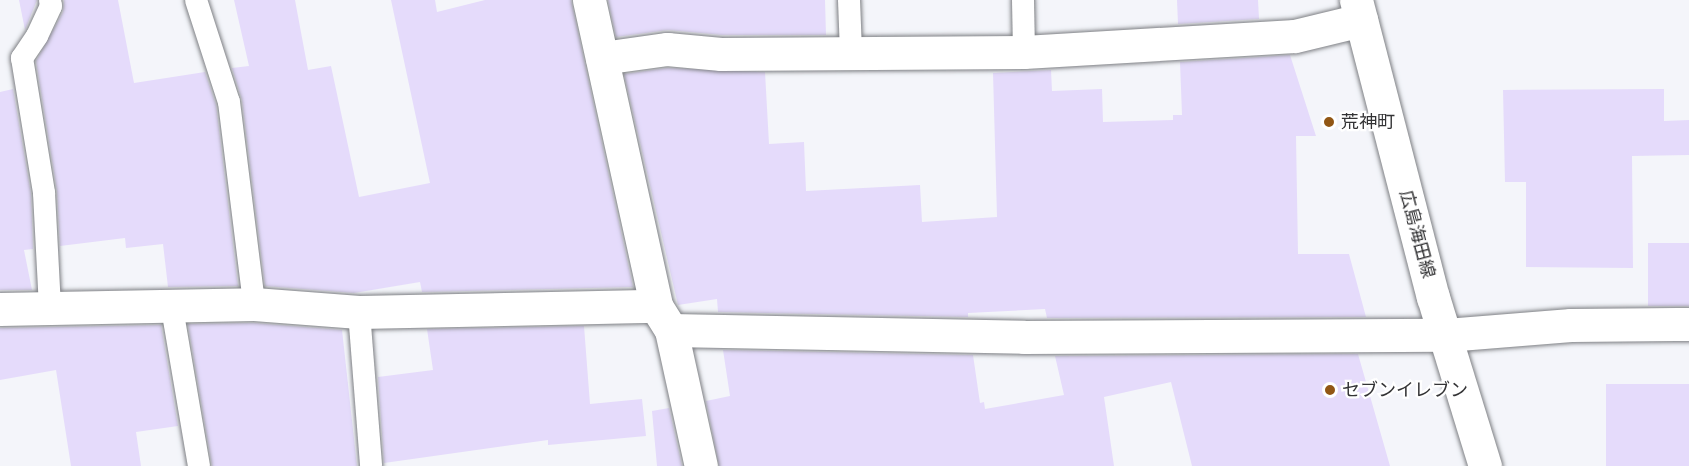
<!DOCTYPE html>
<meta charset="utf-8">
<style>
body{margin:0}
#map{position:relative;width:1689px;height:466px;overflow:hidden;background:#f4f5fa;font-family:Lora,"Noto Sans JP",serif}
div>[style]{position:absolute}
.building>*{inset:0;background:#e5dbfb;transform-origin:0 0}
.roads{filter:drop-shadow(0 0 2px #7e8084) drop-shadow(0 0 2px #7e8084)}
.service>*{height:22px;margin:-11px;padding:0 11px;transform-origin:11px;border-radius:11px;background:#fff}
.minor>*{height:33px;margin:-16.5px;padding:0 16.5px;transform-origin:16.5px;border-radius:16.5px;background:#fff}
.secondary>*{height:33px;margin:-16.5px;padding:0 16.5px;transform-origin:16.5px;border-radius:16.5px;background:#fff}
.dots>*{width:16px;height:16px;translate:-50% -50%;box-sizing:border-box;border:3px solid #fff;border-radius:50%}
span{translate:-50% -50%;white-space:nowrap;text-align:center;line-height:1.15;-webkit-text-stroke:4.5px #fff;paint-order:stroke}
.poi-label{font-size:18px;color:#333335}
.left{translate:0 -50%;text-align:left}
.street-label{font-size:18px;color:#333335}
</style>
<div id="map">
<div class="building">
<i style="clip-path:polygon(19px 0,37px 0,25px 30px)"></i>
<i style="clip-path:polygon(64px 0,118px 0,134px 83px,205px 72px,216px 105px,238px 286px,168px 287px,163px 244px,126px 248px,125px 238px,60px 246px,57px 191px,36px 61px,63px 12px)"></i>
<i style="clip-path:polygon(234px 0,295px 0,308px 70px,331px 66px,359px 197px,430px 183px,391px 0,435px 0,437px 12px,485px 0,571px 0,633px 287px,422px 292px,420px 282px,354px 293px,265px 286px,242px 100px,232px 68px,249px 66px)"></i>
<i style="clip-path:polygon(608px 0,825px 0,826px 35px,722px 35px,668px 30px,616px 37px)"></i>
<i style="clip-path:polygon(1177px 0,1258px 0,1259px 19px,1178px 24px)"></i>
<i style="clip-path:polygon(1290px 55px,1316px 136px,1296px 136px,1298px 254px,1349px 254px,1366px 317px,1047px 318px,1045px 309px,968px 313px,968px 317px,718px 312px,717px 299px,678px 305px,624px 74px,667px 68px,765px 72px,769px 144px,804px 142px,806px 191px,920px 185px,922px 222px,997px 217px,993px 73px,1051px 70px,1052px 91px,1102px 89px,1103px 122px,1173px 120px,1173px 115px,1182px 115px,1180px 62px)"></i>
<i style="clip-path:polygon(13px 89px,31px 194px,33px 249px,24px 250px,32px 290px,0 290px,0 92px)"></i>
<i style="clip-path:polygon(1664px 89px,1664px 121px,1689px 120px,1689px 155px,1632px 156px,1633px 268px,1526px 267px,1526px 182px,1505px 182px,1503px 90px)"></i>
<i style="left:1648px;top:243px;width:41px;height:63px"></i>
<i style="clip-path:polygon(253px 323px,342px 330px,357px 466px,212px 466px,188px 324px)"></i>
<i style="clip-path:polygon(161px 325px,178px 426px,136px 432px,141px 466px,71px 466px,56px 370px,0 380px,0 328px)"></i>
<i style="clip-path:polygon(584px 326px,590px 404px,642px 399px,646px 436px,548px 445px,548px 440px,384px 463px,378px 377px,433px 370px,427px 329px)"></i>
<i style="clip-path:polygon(723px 350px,973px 355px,980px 403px,984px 402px,985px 409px,1064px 395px,1055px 356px,1358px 354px,1390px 466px,1192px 466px,1171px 382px,1104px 397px,1114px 466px,719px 466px,706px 401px,730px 396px)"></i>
<i style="left:1606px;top:384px;width:83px;height:82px"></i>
<i style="clip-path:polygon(669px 408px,682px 466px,657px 466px,652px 411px)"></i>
</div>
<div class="roads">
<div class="service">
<i style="left:50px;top:0;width:6px;rotate:81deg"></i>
<i style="left:51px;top:6px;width:33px;rotate:115deg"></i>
<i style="left:37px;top:36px;width:27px;rotate:124deg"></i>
<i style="left:22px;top:58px;width:137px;rotate:80.7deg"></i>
<i style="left:44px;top:193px;width:115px;rotate:87deg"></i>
<i style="left:196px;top:0;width:107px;rotate:72.1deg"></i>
<i style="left:229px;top:102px;width:204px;rotate:82.9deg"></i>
<i style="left:849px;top:0;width:52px;rotate:87.8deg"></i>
<i style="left:1023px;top:0;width:52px;rotate:88.9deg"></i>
<i style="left:172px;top:308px;width:160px;rotate:80.3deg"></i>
<i style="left:359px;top:312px;width:154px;rotate:85.5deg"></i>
</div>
<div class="minor">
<i style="left:589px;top:0;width:313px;rotate:77.6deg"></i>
<i style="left:656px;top:306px;width:28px;rotate:58deg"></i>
<i style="left:671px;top:330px;width:139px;rotate:77.6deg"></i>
<i style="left:602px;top:58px;width:66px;rotate:-7.9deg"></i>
<i style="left:667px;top:49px;width:54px;rotate:5.3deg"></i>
<i style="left:721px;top:54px;width:303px;rotate:-0.4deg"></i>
<i style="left:1024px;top:52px;width:271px;rotate:-3.4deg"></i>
<i style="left:1295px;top:36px;width:68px;rotate:-13.6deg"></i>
<i style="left:0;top:309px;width:254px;rotate:-1.1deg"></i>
<i style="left:254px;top:304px;width:105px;rotate:4.4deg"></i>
<i style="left:359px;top:312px;width:297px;rotate:-1.2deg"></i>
<i style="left:671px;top:330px;width:353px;rotate:1.1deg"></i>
<i style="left:1024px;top:337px;width:422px;rotate:-0.3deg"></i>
<i style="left:1446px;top:335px;width:125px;rotate:-4.6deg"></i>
<i style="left:1571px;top:325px;width:118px;rotate:-0.5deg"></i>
</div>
<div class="secondary">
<i style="left:1356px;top:0;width:307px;rotate:75.5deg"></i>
<i style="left:1433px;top:297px;width:177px;rotate:72.9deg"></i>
</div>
</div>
<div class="dots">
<i style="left:1329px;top:122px;background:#915614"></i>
<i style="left:1330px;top:390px;background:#915614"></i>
</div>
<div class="poi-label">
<span class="left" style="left:1341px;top:122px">荒神町</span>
<span class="left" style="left:1342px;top:390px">セブンイレブン</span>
</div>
<div class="street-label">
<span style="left:1417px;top:234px;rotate:75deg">広島海田線</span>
</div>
</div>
